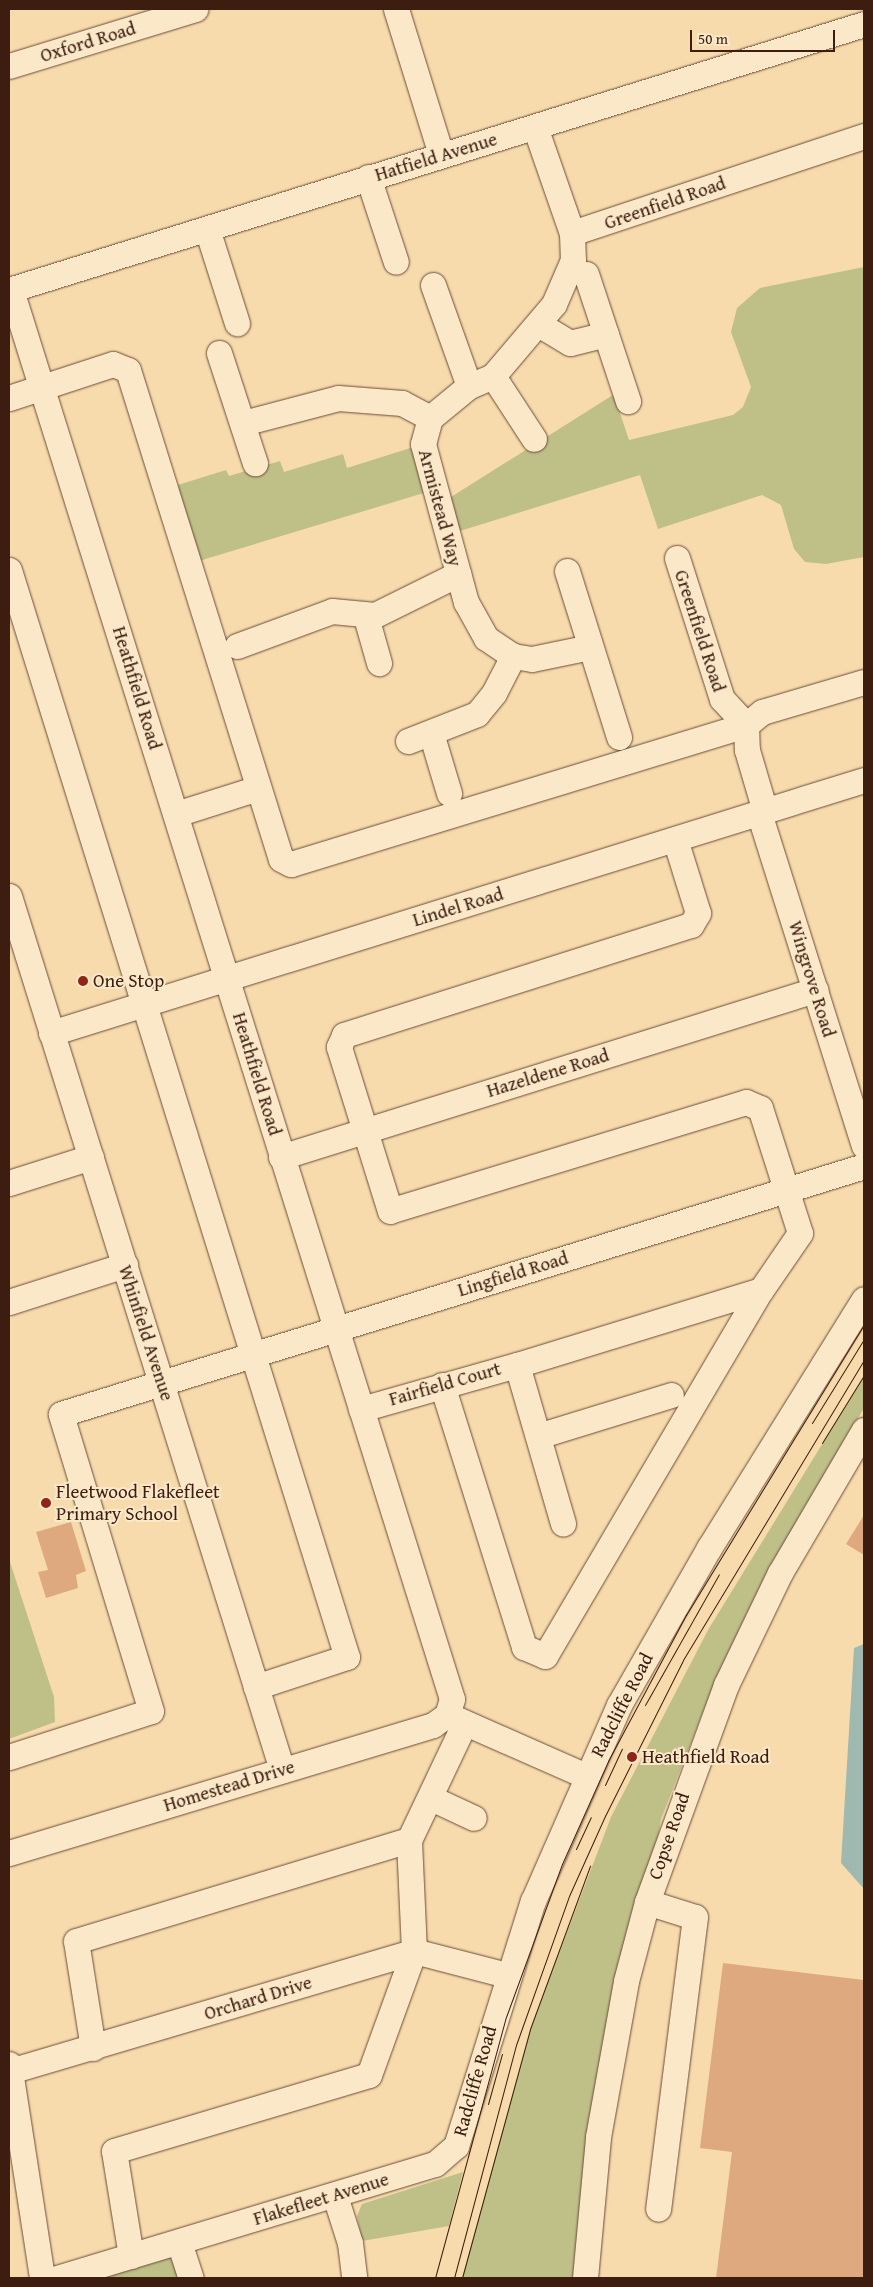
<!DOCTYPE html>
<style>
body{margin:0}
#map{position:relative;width:873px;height:2287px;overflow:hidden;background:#f7dbac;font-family:"Gentium Book Plus",serif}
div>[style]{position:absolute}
.green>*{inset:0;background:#bec088}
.water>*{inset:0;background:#9fb9b1}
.building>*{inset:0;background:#dfa97f}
.roads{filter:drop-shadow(0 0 1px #6b4c37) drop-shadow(0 0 1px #6b4c37)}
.minor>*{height:25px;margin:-12.5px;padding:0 12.5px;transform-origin:12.5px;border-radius:12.5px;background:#fae8c9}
.tram>*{height:1px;margin:-0.5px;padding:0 0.5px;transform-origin:0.5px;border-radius:0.5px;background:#3c1d10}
.dots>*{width:14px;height:14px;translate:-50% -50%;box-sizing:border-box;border:2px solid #fae8c9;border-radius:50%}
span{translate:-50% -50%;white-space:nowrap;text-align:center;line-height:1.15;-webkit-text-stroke:4px #fae8c9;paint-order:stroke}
.street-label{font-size:19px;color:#3c1d10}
.poi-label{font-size:19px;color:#3c1d10}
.left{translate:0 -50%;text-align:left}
.frame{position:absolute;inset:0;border:10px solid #3c1d10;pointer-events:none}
.scale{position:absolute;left:690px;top:30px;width:145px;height:22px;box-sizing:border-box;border:2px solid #3c1d10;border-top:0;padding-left:6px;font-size:15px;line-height:18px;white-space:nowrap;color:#3c1d10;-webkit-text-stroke:4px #fae8c9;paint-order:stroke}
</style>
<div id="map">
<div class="green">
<i style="clip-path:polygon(864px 267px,864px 557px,826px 564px,805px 562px,794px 549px,781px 505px,762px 495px,658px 529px,640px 475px,447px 535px,440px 504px,624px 388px,618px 407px,629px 440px,733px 415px,743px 407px,751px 387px,731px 332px,737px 308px,760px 288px)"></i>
<i style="clip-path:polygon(423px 444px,437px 489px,189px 564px,165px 489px,226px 470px,229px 476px,280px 461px,284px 472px,343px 454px,347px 468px)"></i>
<i style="clip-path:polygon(864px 1376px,864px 1408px,819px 1484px,711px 1692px,661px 1819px,585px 2278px,462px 2278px,530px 2029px,611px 1817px,708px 1630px)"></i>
<i style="clip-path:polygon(9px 1559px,54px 1697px,55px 1722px,9px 1739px)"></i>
<i style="clip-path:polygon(463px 2172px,449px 2226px,362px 2241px,357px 2216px,362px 2204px)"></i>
<i style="clip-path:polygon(179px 2242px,191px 2278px,102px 2278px,98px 2266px)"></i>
</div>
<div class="water">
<i style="clip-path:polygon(864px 1644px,864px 1889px,841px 1863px,854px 1648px)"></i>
</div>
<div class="building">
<i style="clip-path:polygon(864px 1515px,864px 1555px,846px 1544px)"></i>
<i style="clip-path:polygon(71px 1522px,86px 1571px,76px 1575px,78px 1588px,46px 1598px,38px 1572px,48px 1570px,36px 1532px)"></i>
<i style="clip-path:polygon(723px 1963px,864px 1980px,864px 2278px,716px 2278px,732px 2152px,700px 2148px)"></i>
</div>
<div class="roads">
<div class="minor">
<i style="left:396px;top:9px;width:152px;rotate:72.8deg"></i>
<i style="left:9px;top:66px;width:195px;rotate:-17deg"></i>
<i style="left:535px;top:127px;width:112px;rotate:70.8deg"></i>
<i style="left:572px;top:233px;width:308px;rotate:-18.4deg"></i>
<i style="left:368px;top:177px;width:89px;rotate:71.8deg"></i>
<i style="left:207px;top:229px;width:99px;rotate:72.3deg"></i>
<i style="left:572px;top:233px;width:27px;rotate:88deg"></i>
<i style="left:573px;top:260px;width:48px;rotate:113.4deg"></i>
<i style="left:554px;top:304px;width:94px;rotate:130.3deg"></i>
<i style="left:493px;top:376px;width:26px;rotate:157deg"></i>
<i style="left:469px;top:386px;width:50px;rotate:140.6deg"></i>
<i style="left:430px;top:418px;width:27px;rotate:105deg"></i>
<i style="left:423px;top:444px;width:164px;rotate:74.8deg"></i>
<i style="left:466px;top:602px;width:41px;rotate:60.9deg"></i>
<i style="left:486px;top:638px;width:32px;rotate:34deg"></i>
<i style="left:513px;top:656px;width:19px;rotate:9deg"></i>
<i style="left:532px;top:659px;width:59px;rotate:-11.7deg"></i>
<i style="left:586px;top:274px;width:134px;rotate:71.7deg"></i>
<i style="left:433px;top:285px;width:107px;rotate:70.4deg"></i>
<i style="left:9px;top:290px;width:895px;rotate:-17.28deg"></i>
<i style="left:11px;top:290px;width:1476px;rotate:72.62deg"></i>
<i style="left:452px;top:1699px;width:17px;rotate:107deg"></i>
<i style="left:540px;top:325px;width:35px;rotate:31deg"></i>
<i style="left:570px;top:343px;width:37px;rotate:-14deg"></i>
<i style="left:219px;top:353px;width:116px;rotate:71.9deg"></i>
<i style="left:493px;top:376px;width:75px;rotate:56.9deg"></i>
<i style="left:9px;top:398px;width:109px;rotate:-18.1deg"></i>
<i style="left:113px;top:364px;width:16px;rotate:22deg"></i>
<i style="left:128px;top:370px;width:512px;rotate:72.63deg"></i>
<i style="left:281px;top:859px;width:11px;rotate:27deg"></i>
<i style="left:291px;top:864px;width:476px;rotate:-17deg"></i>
<i style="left:746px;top:725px;width:25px;rotate:88deg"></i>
<i style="left:747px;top:750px;width:64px;rotate:73.6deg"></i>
<i style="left:243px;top:423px;width:98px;rotate:-14.7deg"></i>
<i style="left:338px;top:398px;width:64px;rotate:4.5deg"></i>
<i style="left:402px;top:403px;width:32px;rotate:28deg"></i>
<i style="left:677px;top:558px;width:148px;rotate:72.3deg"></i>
<i style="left:722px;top:699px;width:35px;rotate:47deg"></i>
<i style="left:746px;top:725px;width:21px;rotate:-39deg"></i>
<i style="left:762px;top:712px;width:106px;rotate:-16.4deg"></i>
<i style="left:9px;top:570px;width:1138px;rotate:72.73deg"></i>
<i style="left:347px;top:1657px;width:96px;rotate:161.8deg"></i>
<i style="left:567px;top:571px;width:174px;rotate:72.6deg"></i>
<i style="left:366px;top:617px;width:48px;rotate:74.2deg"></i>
<i style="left:237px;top:646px;width:101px;rotate:-20.2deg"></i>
<i style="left:332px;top:611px;width:43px;rotate:5.3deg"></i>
<i style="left:375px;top:615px;width:93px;rotate:-26.3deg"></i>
<i style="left:431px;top:733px;width:63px;rotate:73.3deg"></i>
<i style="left:408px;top:741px;width:74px;rotate:-21.4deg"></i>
<i style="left:477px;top:714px;width:27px;rotate:-51deg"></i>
<i style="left:494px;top:693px;width:42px;rotate:-62.8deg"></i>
<i style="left:759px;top:813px;width:349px;rotate:72.5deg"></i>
<i style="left:176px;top:814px;width:86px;rotate:-17.6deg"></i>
<i style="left:9px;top:896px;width:916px;rotate:72.65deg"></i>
<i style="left:51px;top:1033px;width:851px;rotate:-17.29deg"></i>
<i style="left:281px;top:1157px;width:560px;rotate:-17.37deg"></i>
<i style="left:9px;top:1183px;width:86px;rotate:-17.6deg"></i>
<i style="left:9px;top:1302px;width:122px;rotate:-17.7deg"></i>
<i style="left:517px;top:1365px;width:255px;rotate:-17.1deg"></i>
<i style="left:442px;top:1385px;width:275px;rotate:72.6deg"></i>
<i style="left:524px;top:1647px;width:23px;rotate:23deg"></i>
<i style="left:545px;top:1656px;width:425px;rotate:-59.5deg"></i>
<i style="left:761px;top:1290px;width:69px;rotate:-55.6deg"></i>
<i style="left:800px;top:1233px;width:131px;rotate:-107.7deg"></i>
<i style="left:760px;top:1108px;width:15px;rotate:-157deg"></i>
<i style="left:746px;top:1102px;width:372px;rotate:163deg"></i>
<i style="left:390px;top:1211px;width:172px;rotate:-107.3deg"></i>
<i style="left:339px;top:1047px;width:13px;rotate:-67deg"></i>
<i style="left:344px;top:1035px;width:364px;rotate:-17.6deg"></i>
<i style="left:691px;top:925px;width:14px;rotate:-60deg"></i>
<i style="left:698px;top:913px;width:77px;rotate:-107.3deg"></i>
<i style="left:361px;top:1409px;width:162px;rotate:-15.8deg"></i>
<i style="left:517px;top:1365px;width:165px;rotate:73.8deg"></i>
<i style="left:538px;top:1436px;width:139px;rotate:-17.1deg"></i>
<i style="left:450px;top:1716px;width:149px;rotate:23.8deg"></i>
<i style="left:9px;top:1757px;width:149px;rotate:-17.9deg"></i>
<i style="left:151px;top:1711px;width:310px;rotate:-106.9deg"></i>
<i style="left:61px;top:1414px;width:840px;rotate:-17.16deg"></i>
<i style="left:431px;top:1798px;width:47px;rotate:24.9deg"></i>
<i style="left:9px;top:1853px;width:443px;rotate:-16.8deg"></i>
<i style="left:433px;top:1725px;width:17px;rotate:-36deg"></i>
<i style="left:647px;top:1902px;width:50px;rotate:17.4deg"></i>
<i style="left:695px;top:1917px;width:294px;rotate:97.2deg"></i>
<i style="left:93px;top:2048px;width:108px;rotate:-99deg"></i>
<i style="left:76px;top:1941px;width:348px;rotate:-16.9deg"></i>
<i style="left:9px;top:2064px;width:217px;rotate:81.2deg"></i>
<i style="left:10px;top:2071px;width:421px;rotate:-16.5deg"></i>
<i style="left:414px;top:1951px;width:96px;rotate:14.5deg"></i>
<i style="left:335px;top:2196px;width:49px;rotate:72.3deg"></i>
<i style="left:350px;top:2243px;width:35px;rotate:83deg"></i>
<i style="left:179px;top:2242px;width:38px;rotate:72deg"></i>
<i style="left:131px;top:2256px;width:106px;rotate:-99.2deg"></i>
<i style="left:114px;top:2151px;width:266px;rotate:-16.6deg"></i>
<i style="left:369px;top:2075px;width:132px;rotate:-70.1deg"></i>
<i style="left:414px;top:1951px;width:111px;rotate:-92.6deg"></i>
<i style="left:409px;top:1840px;width:128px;rotate:-64.6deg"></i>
<i style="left:57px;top:2278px;width:395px;rotate:-16.8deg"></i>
<i style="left:435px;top:2164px;width:28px;rotate:-41deg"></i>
<i style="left:456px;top:2146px;width:257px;rotate:-72.6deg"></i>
<i style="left:533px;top:1901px;width:214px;rotate:-66.3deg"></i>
<i style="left:619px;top:1705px;width:181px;rotate:-60.2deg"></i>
<i style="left:709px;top:1548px;width:293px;rotate:-58.1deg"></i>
<i style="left:585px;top:2278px;width:142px;rotate:-84.7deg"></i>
<i style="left:598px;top:2137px;width:158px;rotate:-79.8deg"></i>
<i style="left:626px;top:1981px;width:82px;rotate:-75.1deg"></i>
<i style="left:647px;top:1902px;width:231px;rotate:-70deg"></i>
<i style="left:726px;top:1685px;width:124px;rotate:-64.3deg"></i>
<i style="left:780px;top:1573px;width:166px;rotate:-59.6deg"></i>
</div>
</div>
<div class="tram">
<i style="left:812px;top:1423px;width:99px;rotate:-58.2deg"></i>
<i style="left:822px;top:1443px;width:80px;rotate:-58.3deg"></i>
<i style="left:645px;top:1705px;width:150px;rotate:-60.5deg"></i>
<i style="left:605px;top:1785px;width:40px;rotate:-65deg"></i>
<i style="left:576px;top:1849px;width:35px;rotate:-65deg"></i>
<i style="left:488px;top:2104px;width:52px;rotate:-74.4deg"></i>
<i style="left:435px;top:2278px;width:270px;rotate:-74.8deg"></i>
<i style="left:506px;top:2017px;width:163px;rotate:-69.9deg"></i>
<i style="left:562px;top:1864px;width:113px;rotate:-65.9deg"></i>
<i style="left:608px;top:1761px;width:166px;rotate:-61.9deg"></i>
<i style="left:686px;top:1615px;width:341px;rotate:-58.5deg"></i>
<i style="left:454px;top:2278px;width:241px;rotate:-75.1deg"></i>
<i style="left:516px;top:2045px;width:158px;rotate:-70.4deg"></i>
<i style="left:569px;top:1896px;width:88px;rotate:-65.8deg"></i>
<i style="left:605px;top:1816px;width:174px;rotate:-63.4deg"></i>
<i style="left:683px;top:1660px;width:350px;rotate:-58.9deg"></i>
<i style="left:462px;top:2278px;width:258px;rotate:-74.7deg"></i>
<i style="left:530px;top:2029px;width:174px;rotate:-69.8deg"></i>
</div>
<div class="dots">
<i style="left:83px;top:981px;background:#8f2418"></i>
<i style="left:46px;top:1503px;background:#8f2418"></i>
<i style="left:632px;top:1757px;background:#8f2418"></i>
</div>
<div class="street-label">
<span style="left:88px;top:42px;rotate:-17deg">Oxford Road</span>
<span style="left:436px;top:157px;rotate:-17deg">Hatfield Avenue</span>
<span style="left:665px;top:203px;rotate:-19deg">Greenfield Road</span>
<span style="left:440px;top:508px;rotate:75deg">Armistead Way</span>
<span style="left:700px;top:631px;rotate:72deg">Greenfield Road</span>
<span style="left:137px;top:688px;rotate:73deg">Heathfield Road</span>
<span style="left:458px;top:907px;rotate:-17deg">Lindel Road</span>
<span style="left:812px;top:979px;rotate:73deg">Wingrove Road</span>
<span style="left:548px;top:1073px;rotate:-17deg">Hazeldene Road</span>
<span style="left:257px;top:1074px;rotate:73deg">Heathfield Road</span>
<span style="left:513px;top:1274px;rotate:-17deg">Lingfield Road</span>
<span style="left:146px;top:1333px;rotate:72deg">Whinfield Avenue</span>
<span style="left:445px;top:1384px;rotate:-16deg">Fairfield Court</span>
<span style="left:622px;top:1705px;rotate:-63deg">Radcliffe Road</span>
<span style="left:229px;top:1786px;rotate:-17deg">Homestead Drive</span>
<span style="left:669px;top:1836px;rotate:-71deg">Copse Road</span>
<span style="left:258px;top:1998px;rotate:-17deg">Orchard Drive</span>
<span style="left:475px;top:2081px;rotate:-74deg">Radcliffe Road</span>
<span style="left:321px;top:2199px;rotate:-17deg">Flakefleet Avenue</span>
</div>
<div class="poi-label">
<span class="left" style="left:93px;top:981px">One Stop</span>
<span class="left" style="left:56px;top:1503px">Fleetwood Flakefleet<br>Primary School</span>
<span class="left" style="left:642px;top:1757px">Heathfield Road</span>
</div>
<div class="frame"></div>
<div class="scale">50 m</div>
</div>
